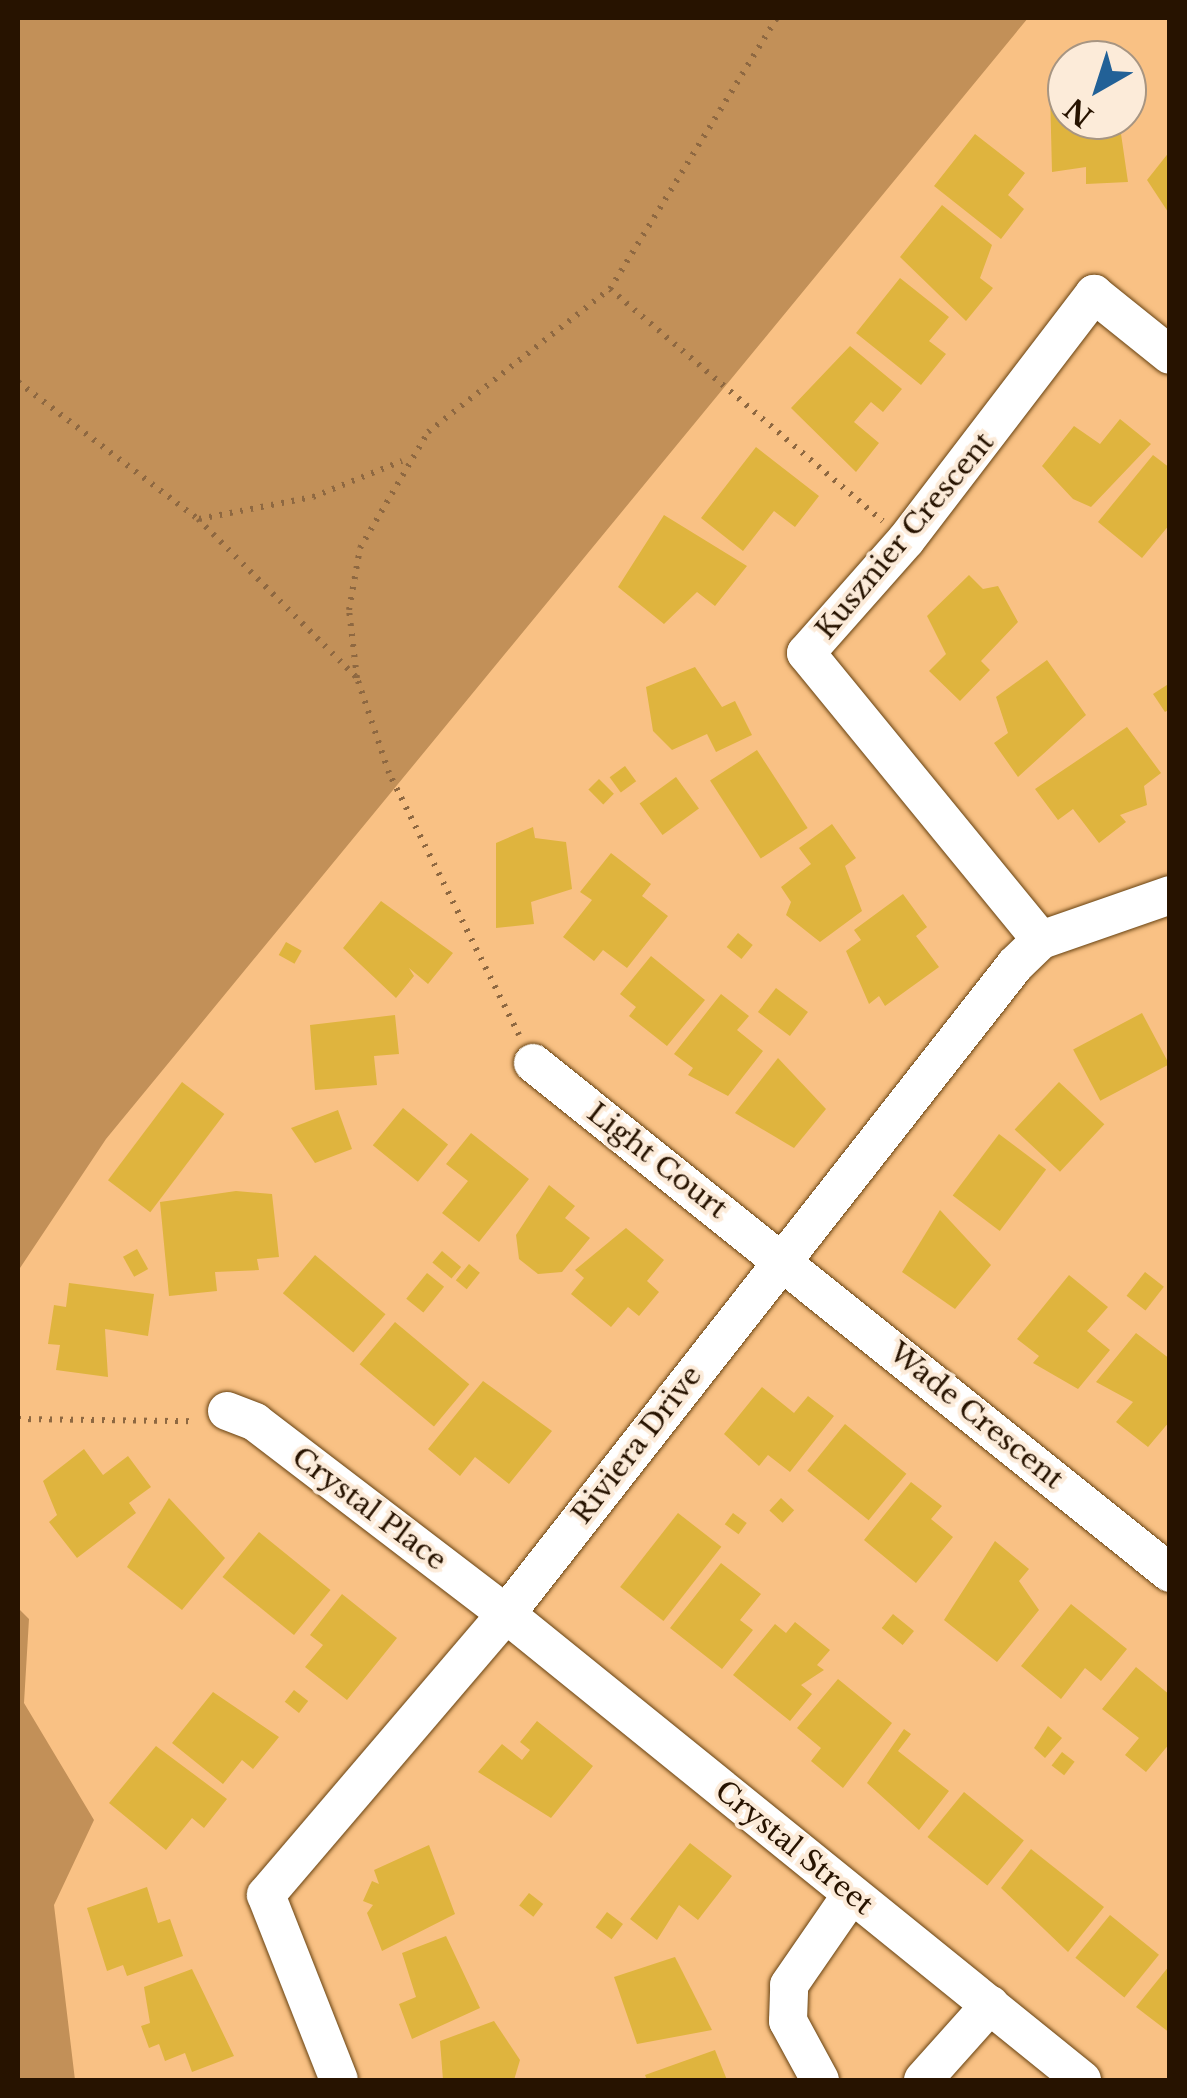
<!DOCTYPE html>
<style>
body{margin:0}
#map{position:relative;width:1187px;height:2098px;overflow:hidden;background:#f9c184;font-family:"Libre Baskerville",serif}
div>[style]{position:absolute}
.green>*{inset:0;background:#c29058}
.building>*{inset:0;background:#dfb43e;transform-origin:0 0}
.path>*{height:6px;margin-top:-3px;transform-origin:0;background:repeating-linear-gradient(90deg,#8e6841 0 2.5px,transparent 0 10.5px)}
.roads{filter:drop-shadow(0 0 2px #674211) drop-shadow(0 0 2px #674211)}
.minor>*{height:38px;margin:-19px;padding:0 19px;transform-origin:19px;border-radius:19px;background:#fff}
span{translate:-50% -50%;white-space:nowrap;text-align:center;line-height:1.15;-webkit-text-stroke:8px #fcebd9;paint-order:stroke}
.street-label{font-size:28px;color:#271300}
.frame{position:absolute;inset:0;border:20px solid #271300;pointer-events:none}
.north{position:absolute;left:1047px;top:40px;width:100px;height:100px;box-sizing:border-box;background:#fcebd9;border:2px solid #a79582;border-radius:50%;rotate:219deg;font-size:28px;font-weight:700;line-height:40px;text-align:center;color:#271300}
.north::after{content:'';display:block;margin:auto;width:35px;height:45px;background:#226197;clip-path:polygon(50% 0,100% 100%,50% 72%,0 100%)}
</style>
<div id="map">
<div class="green">
<i style="clip-path:polygon(18px 18px,1028px 18px,106px 1139px,18px 1271px)"></i>
<i style="clip-path:polygon(18px 1608px,29px 1619px,24px 1703px,94px 1820px,54px 1905px,75px 2080px,18px 2080px)"></i>
</div>
<div class="building">
<i style="clip-path:polygon(1050px 91px,1067px 91px,1067px 120px,1119px 120px,1128px 182px,1086px 184px,1086px 167px,1052px 172px)"></i>
<i style="clip-path:polygon(975px 134px,1025px 173px,1008px 195px,1024px 209px,1001px 239px,934px 186px)"></i>
<i style="clip-path:polygon(1170px 151px,1170px 215px,1147px 180px)"></i>
<i style="clip-path:polygon(942px 205px,992px 245px,980px 278px,993px 288px,966px 321px,900px 257px)"></i>
<i style="clip-path:polygon(900px 278px,949px 317px,929px 341px,946px 354px,921px 385px,856px 333px)"></i>
<i style="clip-path:polygon(850px 346px,902px 389px,883px 412px,871px 402px,854px 422px,879px 443px,856px 472px,791px 408px)"></i>
<i style="clip-path:polygon(1120px 419px,1151px 444px,1091px 507px,1073px 499px,1042px 466px,1074px 426px,1100px 444px)"></i>
<i style="clip-path:polygon(756px 447px,819px 496px,795px 527px,774px 511px,743px 551px,701px 518px)"></i>
<i style="clip-path:polygon(1153px 455px,1170px 468px,1170px 524px,1142px 558px,1098px 522px)"></i>
<i style="clip-path:polygon(664px 515px,747px 566px,715px 606px,697px 592px,664px 624px,618px 587px)"></i>
<i style="clip-path:polygon(969px 575px,983px 589px,998px 586px,1018px 622px,981px 661px,990px 670px,960px 701px,929px 671px,946px 654px,927px 616px)"></i>
<i style="clip-path:polygon(1047px 660px,1086px 715px,1018px 777px,994px 743px,1008px 733px,996px 697px)"></i>
<i style="clip-path:polygon(695px 667px,722px 707px,735px 701px,752px 735px,716px 752px,707px 734px,672px 750px,653px 731px,646px 687px)"></i>
<i style="clip-path:polygon(1170px 683px,1170px 709px,1165px 712px,1153px 694px)"></i>
<i style="clip-path:polygon(1127px 727px,1161px 773px,1144px 786px,1147px 805px,1120px 815px,1126px 822px,1099px 843px,1073px 809px,1058px 820px,1035px 789px)"></i>
<i style="left:757px;top:750px;width:93px;height:56px;rotate:57deg"></i>
<i style="left:625px;top:766px;width:19px;height:19px;rotate:54deg"></i>
<i style="left:676px;top:777px;width:39px;height:45px;rotate:54deg"></i>
<i style="left:599px;top:779px;width:21px;height:15px;rotate:45deg"></i>
<i style="clip-path:polygon(832px 824px,856px 858px,845px 866px,862px 911px,820px 942px,786px 915px,791px 902px,781px 887px,811px 864px,799px 848px)"></i>
<i style="clip-path:polygon(533px 827px,535px 838px,566px 842px,572px 889px,531px 902px,534px 924px,496px 928px,496px 843px)"></i>
<i style="clip-path:polygon(611px 853px,651px 884px,642px 896px,668px 916px,627px 968px,603px 950px,594px 961px,563px 937px,592px 900px,580px 892px)"></i>
<i style="clip-path:polygon(903px 894px,927px 927px,916px 936px,939px 967px,885px 1006px,879px 996px,869px 1004px,846px 951px,861px 940px,854px 930px)"></i>
<i style="clip-path:polygon(381px 901px,453px 953px,428px 984px,409px 968px,414px 976px,396px 998px,343px 948px)"></i>
<i style="left:738px;top:933px;width:19px;height:18px;rotate:39deg"></i>
<i style="left:286px;top:942px;width:18px;height:15px;rotate:29deg"></i>
<i style="clip-path:polygon(651px 956px,705px 1000px,667px 1046px,629px 1016px,636px 1007px,620px 994px)"></i>
<i style="left:776px;top:988px;width:40px;height:30px;rotate:37deg"></i>
<i style="clip-path:polygon(721px 994px,749px 1016px,737px 1030px,763px 1051px,728px 1096px,688px 1075px,693px 1068px,674px 1054px)"></i>
<i style="left:1142px;top:1013px;width:58px;height:78px;rotate:62deg"></i>
<i style="clip-path:polygon(395px 1015px,399px 1054px,374px 1056px,377px 1085px,315px 1090px,310px 1025px)"></i>
<i style="clip-path:polygon(778px 1058px,826px 1109px,794px 1148px,735px 1113px)"></i>
<i style="left:182px;top:1082px;width:53px;height:123px;rotate:37deg"></i>
<i style="left:1059px;top:1082px;width:62px;height:65px;rotate:43deg"></i>
<i style="left:403px;top:1108px;width:58px;height:48px;rotate:39deg"></i>
<i style="clip-path:polygon(338px 1110px,352px 1149px,315px 1163px,291px 1128px)"></i>
<i style="clip-path:polygon(471px 1133px,529px 1179px,479px 1242px,442px 1213px,468px 1181px,446px 1164px)"></i>
<i style="left:999px;top:1134px;width:59px;height:77px;rotate:37deg"></i>
<i style="clip-path:polygon(549px 1185px,575px 1206px,565px 1218px,590px 1238px,562px 1272px,538px 1274px,519px 1259px,516px 1235px)"></i>
<i style="clip-path:polygon(236px 1191px,272px 1194px,279px 1257px,257px 1259px,259px 1270px,215px 1272px,217px 1291px,169px 1296px,160px 1202px)"></i>
<i style="clip-path:polygon(940px 1210px,991px 1265px,955px 1309px,902px 1272px)"></i>
<i style="clip-path:polygon(626px 1228px,664px 1260px,647px 1281px,659px 1292px,639px 1316px,628px 1307px,611px 1327px,571px 1294px,584px 1278px,575px 1270px)"></i>
<i style="left:137px;top:1249px;width:23px;height:16px;rotate:61deg"></i>
<i style="left:442px;top:1251px;width:25px;height:15px;rotate:40deg"></i>
<i style="left:315px;top:1255px;width:92px;height:50px;rotate:40deg"></i>
<i style="left:469px;top:1264px;width:14px;height:21px;rotate:39deg"></i>
<i style="left:1145px;top:1272px;width:24px;height:30px;rotate:38deg"></i>
<i style="left:427px;top:1273px;width:22px;height:33px;rotate:39deg"></i>
<i style="clip-path:polygon(1069px 1275px,1108px 1307px,1087px 1331px,1110px 1350px,1078px 1389px,1033px 1363px,1039px 1356px,1017px 1339px)"></i>
<i style="clip-path:polygon(69px 1283px,154px 1294px,148px 1336px,105px 1329px,108px 1377px,56px 1370px,60px 1345px,48px 1344px,54px 1305px,66px 1307px)"></i>
<i style="left:395px;top:1322px;width:97px;height:55px;rotate:40deg"></i>
<i style="clip-path:polygon(1136px 1333px,1170px 1359px,1170px 1421px,1148px 1447px,1116px 1422px,1133px 1402px,1096px 1382px)"></i>
<i style="clip-path:polygon(483px 1381px,552px 1431px,509px 1484px,475px 1457px,460px 1476px,428px 1449px)"></i>
<i style="clip-path:polygon(762px 1387px,794px 1413px,808px 1396px,834px 1416px,790px 1472px,768px 1455px,759px 1466px,724px 1434px)"></i>
<i style="left:845px;top:1424px;width:79px;height:60px;rotate:39deg"></i>
<i style="clip-path:polygon(84px 1449px,103px 1475px,128px 1456px,151px 1487px,129px 1503px,136px 1513px,77px 1558px,49px 1522px,57px 1515px,43px 1481px)"></i>
<i style="clip-path:polygon(911px 1482px,942px 1506px,931px 1519px,953px 1537px,916px 1583px,864px 1540px)"></i>
<i style="clip-path:polygon(169px 1498px,225px 1558px,182px 1610px,127px 1567px)"></i>
<i style="left:781px;top:1498px;width:18px;height:17px;rotate:43deg"></i>
<i style="left:678px;top:1513px;width:55px;height:94px;rotate:38deg"></i>
<i style="left:733px;top:1513px;width:17px;height:14px;rotate:36deg"></i>
<i style="left:259px;top:1532px;width:92px;height:58px;rotate:39deg"></i>
<i style="clip-path:polygon(995px 1541px,1029px 1569px,1019px 1581px,1039px 1610px,997px 1662px,944px 1620px)"></i>
<i style="clip-path:polygon(721px 1563px,761px 1594px,740px 1620px,753px 1630px,722px 1669px,670px 1628px)"></i>
<i style="clip-path:polygon(342px 1594px,397px 1638px,347px 1700px,305px 1667px,323px 1645px,310px 1635px)"></i>
<i style="clip-path:polygon(1071px 1604px,1127px 1649px,1101px 1681px,1085px 1668px,1061px 1699px,1021px 1666px)"></i>
<i style="left:893px;top:1614px;width:27px;height:18px;rotate:39deg"></i>
<i style="clip-path:polygon(795px 1622px,830px 1650px,817px 1665px,824px 1670px,801px 1685px,812px 1694px,790px 1721px,733px 1675px,775px 1624px,786px 1633px)"></i>
<i style="clip-path:polygon(1136px 1667px,1170px 1695px,1170px 1743px,1146px 1772px,1125px 1755px,1139px 1738px,1102px 1709px)"></i>
<i style="clip-path:polygon(838px 1679px,892px 1723px,843px 1788px,811px 1761px,821px 1748px,797px 1728px)"></i>
<i style="left:294px;top:1690px;width:18px;height:15px;rotate:38deg"></i>
<i style="clip-path:polygon(213px 1692px,279px 1737px,253px 1769px,242px 1760px,223px 1784px,172px 1743px)"></i>
<i style="clip-path:polygon(537px 1721px,593px 1766px,551px 1818px,478px 1772px,502px 1744px,522px 1760px,530px 1750px,520px 1742px)"></i>
<i style="clip-path:polygon(1048px 1726px,1062px 1738px,1045px 1758px,1034px 1748px)"></i>
<i style="clip-path:polygon(904px 1729px,911px 1734px,898px 1751px,949px 1791px,919px 1830px,867px 1783px)"></i>
<i style="clip-path:polygon(156px 1746px,227px 1799px,204px 1828px,192px 1818px,166px 1850px,109px 1803px)"></i>
<i style="left:1062px;top:1752px;width:16px;height:17px;rotate:38deg"></i>
<i style="left:964px;top:1792px;width:77px;height:58px;rotate:39deg"></i>
<i style="clip-path:polygon(690px 1843px,732px 1876px,698px 1920px,679px 1905px,657px 1940px,630px 1919px)"></i>
<i style="clip-path:polygon(429px 1845px,455px 1914px,382px 1951px,367px 1913px,373px 1905px,363px 1901px,372px 1881px,379px 1884px,374px 1870px)"></i>
<i style="clip-path:polygon(1031px 1849px,1104px 1907px,1068px 1952px,1001px 1888px)"></i>
<i style="clip-path:polygon(147px 1887px,158px 1923px,170px 1919px,183px 1956px,127px 1976px,123px 1965px,107px 1971px,87px 1908px)"></i>
<i style="left:529px;top:1893px;width:18px;height:16px;rotate:38deg"></i>
<i style="left:607px;top:1912px;width:20px;height:19px;rotate:37deg"></i>
<i style="left:1110px;top:1915px;width:63px;height:55px;rotate:39deg"></i>
<i style="clip-path:polygon(446px 1936px,480px 2008px,412px 2039px,399px 2004px,416px 1997px,402px 1953px)"></i>
<i style="clip-path:polygon(675px 1957px,712px 2030px,637px 2044px,614px 1977px)"></i>
<i style="clip-path:polygon(1170px 1965px,1170px 2033px,1136px 2007px)"></i>
<i style="clip-path:polygon(192px 1969px,234px 2056px,192px 2072px,185px 2053px,165px 2061px,159px 2044px,149px 2048px,141px 2026px,150px 2023px,144px 1987px)"></i>
<i style="clip-path:polygon(494px 2021px,520px 2060px,514px 2080px,443px 2080px,440px 2041px)"></i>
<i style="clip-path:polygon(715px 2050px,727px 2080px,647px 2080px,645px 2075px)"></i>
</div>
<div class="path">
<i style="left:610px;top:289px;width:358px;rotate:40.4deg"></i>
<i style="left:18px;top:382px;width:226px;rotate:37.3deg"></i>
<i style="left:198px;top:519px;width:223px;rotate:45deg"></i>
<i style="left:199px;top:519px;width:116px;rotate:-10.9deg"></i>
<i style="left:313px;top:497px;width:96px;rotate:-22deg"></i>
<i style="left:519px;top:1035px;width:292px;rotate:-116.4deg"></i>
<i style="left:389px;top:773px;width:100px;rotate:-108.6deg"></i>
<i style="left:357px;top:678px;width:68px;rotate:-96.7deg"></i>
<i style="left:349px;top:610px;width:63px;rotate:-79.9deg"></i>
<i style="left:360px;top:548px;width:134px;rotate:-59.6deg"></i>
<i style="left:428px;top:432px;width:231px;rotate:-38.2deg"></i>
<i style="left:610px;top:289px;width:318px;rotate:-58.4deg"></i>
<i style="left:18px;top:1419px;width:176px;rotate:0.7deg"></i>
</div>
<div class="roads">
<div class="minor">
<i style="left:1041px;top:940px;width:371px;rotate:-129.3deg"></i>
<i style="left:806px;top:653px;width:151px;rotate:-48.5deg"></i>
<i style="left:906px;top:540px;width:310px;rotate:-52.6deg"></i>
<i style="left:1094px;top:294px;width:97px;rotate:38.8deg"></i>
<i style="left:533px;top:1063px;width:816px;rotate:38.68deg"></i>
<i style="left:227px;top:1411px;width:30px;rotate:21deg"></i>
<i style="left:255px;top:1422px;width:316px;rotate:37.4deg"></i>
<i style="left:506px;top:1614px;width:741px;rotate:38.97deg"></i>
<i style="left:339px;top:2080px;width:199px;rotate:-111.5deg"></i>
<i style="left:266px;top:1895px;width:370px;rotate:-49.5deg"></i>
<i style="left:506px;top:1614px;width:825px;rotate:-51.89deg"></i>
<i style="left:1015px;top:965px;width:36px;rotate:-44deg"></i>
<i style="left:1041px;top:940px;width:137px;rotate:-19.2deg"></i>
<i style="left:820px;top:2080px;width:67px;rotate:-118.5deg"></i>
<i style="left:788px;top:2021px;width:36px;rotate:-88deg"></i>
<i style="left:789px;top:1985px;width:109px;rotate:-55.4deg"></i>
<i style="left:923px;top:2080px;width:101px;rotate:-48.2deg"></i>
</div>
</div>
<div class="street-label">
<span style="left:905px;top:536px;rotate:-50deg">Kusznier Crescent</span>
<span style="left:657px;top:1161px;rotate:38deg">Light Court</span>
<span style="left:976px;top:1416px;rotate:39deg">Wade Crescent</span>
<span style="left:637px;top:1445px;rotate:-52deg">Riviera Drive</span>
<span style="left:369px;top:1509px;rotate:37deg">Crystal Place</span>
<span style="left:794px;top:1848px;rotate:39deg">Crystal Street</span>
</div>
<div class="frame"></div>
<div class="north">N</div>
</div>
